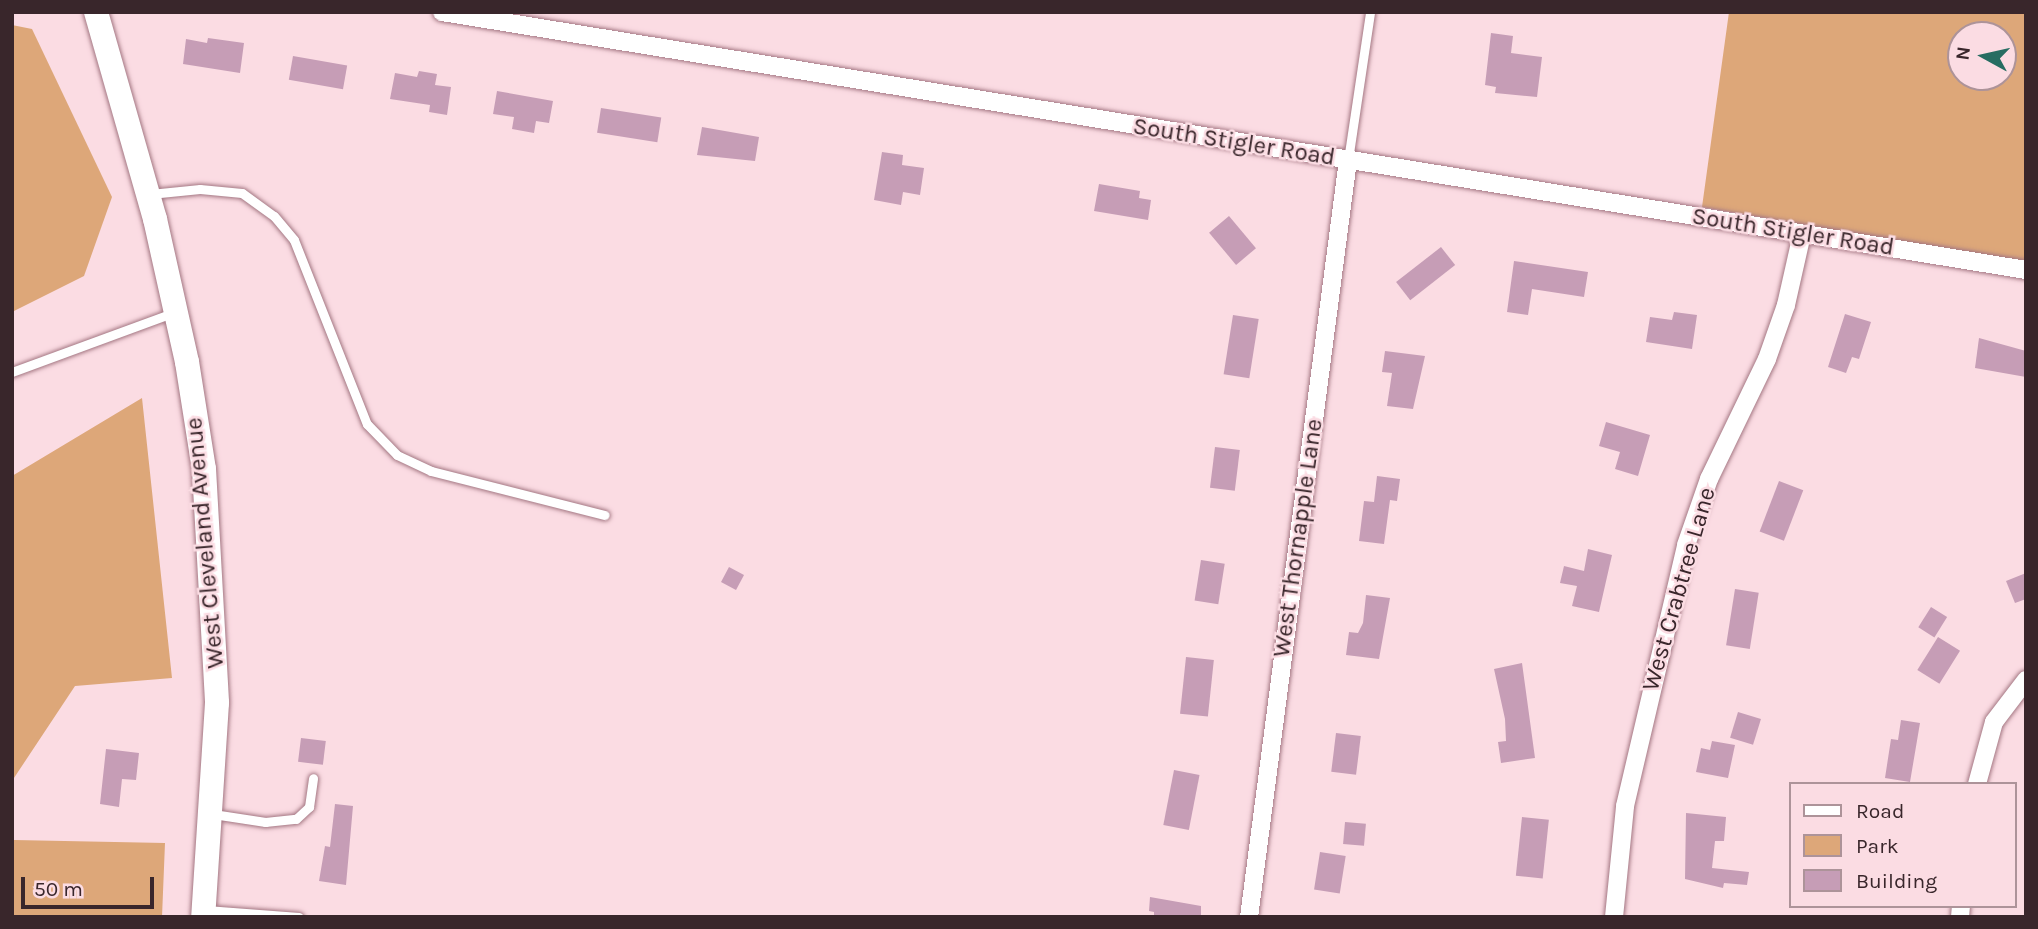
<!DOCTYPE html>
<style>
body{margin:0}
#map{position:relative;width:2038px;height:929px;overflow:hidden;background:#fbdce3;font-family:Karla,sans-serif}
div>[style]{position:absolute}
.green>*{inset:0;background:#dda779}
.building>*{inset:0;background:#c69db6;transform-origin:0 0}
.roads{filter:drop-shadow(0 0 2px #a47783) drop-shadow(0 0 2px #a47783)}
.service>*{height:9px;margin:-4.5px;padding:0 4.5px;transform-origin:4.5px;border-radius:4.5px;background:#fff}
.minor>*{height:18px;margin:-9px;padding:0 9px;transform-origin:9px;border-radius:9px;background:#fff}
.secondary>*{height:24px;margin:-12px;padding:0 12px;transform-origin:12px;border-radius:12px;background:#fff}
span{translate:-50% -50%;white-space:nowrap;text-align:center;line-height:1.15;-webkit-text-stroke:5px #fbdce3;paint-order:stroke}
.street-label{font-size:24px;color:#39262b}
.frame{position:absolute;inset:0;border:14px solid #39262b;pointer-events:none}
.legend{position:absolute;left:1789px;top:782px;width:228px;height:126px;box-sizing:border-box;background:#fbdce3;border:2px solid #ad9399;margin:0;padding:9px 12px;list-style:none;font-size:21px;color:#39262b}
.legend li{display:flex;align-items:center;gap:14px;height:35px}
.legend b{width:35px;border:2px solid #ad9399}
.north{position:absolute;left:1947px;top:21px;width:70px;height:70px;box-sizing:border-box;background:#fbdce3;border:2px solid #ad9399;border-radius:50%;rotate:278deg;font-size:19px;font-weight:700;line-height:28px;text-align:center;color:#39262b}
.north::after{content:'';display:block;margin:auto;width:24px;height:32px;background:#276d62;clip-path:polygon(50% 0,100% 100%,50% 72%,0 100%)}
.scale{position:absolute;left:21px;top:877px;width:133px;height:32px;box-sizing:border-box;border:4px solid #39262b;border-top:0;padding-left:9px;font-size:21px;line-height:24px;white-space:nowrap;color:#39262b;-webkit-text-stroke:5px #fbdce3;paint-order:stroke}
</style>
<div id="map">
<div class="green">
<i style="clip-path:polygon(evenodd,1729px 12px,2026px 12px,2026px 263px,1702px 207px,1729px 12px,1961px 35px,2003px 35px,2003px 77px,1961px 77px,1961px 35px)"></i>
<i style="clip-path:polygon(12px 25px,32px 29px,112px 197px,84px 276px,12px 312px)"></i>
<i style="clip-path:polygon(142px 398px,172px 678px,75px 686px,12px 781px,12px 476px)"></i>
<i style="clip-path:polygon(12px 800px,14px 840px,165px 843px,162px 917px,12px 917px)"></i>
</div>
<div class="building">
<i style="clip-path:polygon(1491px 33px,1513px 36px,1511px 53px,1542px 57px,1537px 97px,1495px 93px,1496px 87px,1485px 85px)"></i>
<i style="clip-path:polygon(208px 38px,244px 43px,240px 73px,183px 64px,186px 39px,207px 43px)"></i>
<i style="left:293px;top:56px;width:55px;height:24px;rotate:10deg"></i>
<i style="clip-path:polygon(419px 71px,437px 74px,435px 85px,451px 87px,447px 115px,429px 112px,430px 105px,390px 99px,395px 73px,417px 77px)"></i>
<i style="clip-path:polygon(497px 91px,553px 101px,549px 123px,536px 121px,534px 133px,512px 129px,514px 117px,493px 114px)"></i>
<i style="left:601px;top:108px;width:61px;height:25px;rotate:9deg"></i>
<i style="clip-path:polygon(702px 127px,759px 137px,755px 161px,697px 155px)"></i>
<i style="clip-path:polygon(882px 152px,903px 155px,902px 165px,924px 168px,920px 195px,903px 192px,901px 205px,874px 200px)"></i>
<i style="clip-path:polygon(1099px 184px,1140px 191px,1139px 198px,1151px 200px,1148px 220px,1094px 211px)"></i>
<i style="left:1229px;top:216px;width:42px;height:26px;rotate:50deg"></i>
<i style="left:1441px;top:247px;width:23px;height:57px;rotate:52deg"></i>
<i style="clip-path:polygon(1514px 261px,1588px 272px,1584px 297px,1532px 289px,1528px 315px,1507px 312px)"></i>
<i style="clip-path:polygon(1674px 312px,1697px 315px,1692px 349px,1646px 342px,1650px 317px,1672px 320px)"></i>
<i style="clip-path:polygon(1845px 314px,1871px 322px,1859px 359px,1852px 357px,1846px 373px,1828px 367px)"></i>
<i style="left:1233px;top:315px;width:26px;height:60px;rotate:9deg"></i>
<i style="clip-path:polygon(1979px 338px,2026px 351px,2026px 377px,1975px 368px)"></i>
<i style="clip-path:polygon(1385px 351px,1425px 356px,1413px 409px,1387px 406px,1392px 373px,1382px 372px)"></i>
<i style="clip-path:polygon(1606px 422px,1650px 435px,1638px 476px,1615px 469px,1620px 452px,1599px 446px)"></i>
<i style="left:1215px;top:447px;width:25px;height:41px;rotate:7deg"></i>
<i style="clip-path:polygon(1377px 476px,1400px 479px,1397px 501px,1390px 500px,1384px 544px,1359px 541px,1364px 501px,1374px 502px)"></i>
<i style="left:1779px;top:481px;width:26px;height:54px;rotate:21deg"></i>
<i style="clip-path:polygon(1588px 549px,1612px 555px,1599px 612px,1572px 606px,1577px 586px,1560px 583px,1564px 566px,1584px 571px)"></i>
<i style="left:1201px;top:560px;width:24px;height:41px;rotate:9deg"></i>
<i style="left:729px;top:567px;width:17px;height:17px;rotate:28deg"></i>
<i style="clip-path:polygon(2026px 573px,2026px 599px,2015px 603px,2006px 581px)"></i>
<i style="left:1735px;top:589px;width:24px;height:57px;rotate:9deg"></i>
<i style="clip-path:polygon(1366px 595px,1390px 598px,1379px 659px,1346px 655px,1349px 632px,1358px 633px,1363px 623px)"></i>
<i style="left:1931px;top:607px;width:19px;height:24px;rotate:32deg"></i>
<i style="left:1938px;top:637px;width:26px;height:39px;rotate:32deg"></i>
<i style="left:1186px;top:657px;width:28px;height:57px;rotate:6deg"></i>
<i style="clip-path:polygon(1522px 663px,1535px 758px,1501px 763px,1498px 742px,1506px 741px,1505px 719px,1494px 669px)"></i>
<i style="left:1738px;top:712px;width:24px;height:27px;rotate:17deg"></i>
<i style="clip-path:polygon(1901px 720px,1920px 723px,1910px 782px,1885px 778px,1891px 739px,1898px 740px)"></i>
<i style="left:1336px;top:733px;width:25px;height:39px;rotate:7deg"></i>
<i style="left:301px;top:738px;width:25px;height:24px;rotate:7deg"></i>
<i style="clip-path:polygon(1712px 741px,1735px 745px,1728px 778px,1696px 772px,1701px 748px,1710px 750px)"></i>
<i style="clip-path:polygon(106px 749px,139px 753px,136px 780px,122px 779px,119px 807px,100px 804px)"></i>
<i style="left:1174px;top:770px;width:26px;height:56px;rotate:11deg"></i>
<i style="clip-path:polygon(335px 804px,353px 806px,346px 885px,319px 881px,325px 846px,330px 847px)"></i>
<i style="clip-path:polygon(1686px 813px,1726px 817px,1724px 841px,1715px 841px,1712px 868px,1749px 872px,1747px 885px,1724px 883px,1723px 888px,1685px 879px)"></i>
<i style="left:1522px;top:817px;width:27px;height:59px;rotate:6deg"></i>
<i style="left:1345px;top:822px;width:21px;height:22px;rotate:5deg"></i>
<i style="left:1320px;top:852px;width:26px;height:38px;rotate:9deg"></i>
<i style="clip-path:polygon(1150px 897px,1201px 906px,1201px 917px,1154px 917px,1154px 912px,1149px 911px)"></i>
</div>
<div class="roads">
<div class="service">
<i style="left:1348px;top:160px;width:150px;rotate:-81.5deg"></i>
<i style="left:150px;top:194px;width:50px;rotate:-5.7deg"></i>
<i style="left:200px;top:189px;width:42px;rotate:5.4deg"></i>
<i style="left:242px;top:193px;width:39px;rotate:36deg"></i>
<i style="left:274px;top:216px;width:31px;rotate:50deg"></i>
<i style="left:294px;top:240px;width:198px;rotate:68.4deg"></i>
<i style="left:367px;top:424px;width:43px;rotate:45.9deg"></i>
<i style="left:397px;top:455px;width:38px;rotate:25deg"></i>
<i style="left:431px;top:471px;width:179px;rotate:14.2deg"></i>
<i style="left:12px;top:372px;width:174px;rotate:-20.2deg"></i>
<i style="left:213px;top:814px;width:53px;rotate:8.7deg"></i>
<i style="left:265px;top:822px;width:31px;rotate:-6deg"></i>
<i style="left:296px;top:819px;width:18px;rotate:-43deg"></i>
<i style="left:309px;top:807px;width:29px;rotate:-82deg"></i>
<i style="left:206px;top:910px;width:93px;rotate:4.3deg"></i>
</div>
<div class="minor">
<i style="left:442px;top:12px;width:1605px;rotate:9.25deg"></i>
<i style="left:1977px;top:784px;width:64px;rotate:-74.7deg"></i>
<i style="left:1994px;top:722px;width:53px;rotate:-52.7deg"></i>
<i style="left:1249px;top:917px;width:763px;rotate:-82.55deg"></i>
<i style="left:1614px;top:917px;width:112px;rotate:-84.3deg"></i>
<i style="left:1625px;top:806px;width:268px;rotate:-76.8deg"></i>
<i style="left:1686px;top:545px;width:70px;rotate:-70.8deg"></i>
<i style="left:1709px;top:479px;width:133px;rotate:-64.2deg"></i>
<i style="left:1767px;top:359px;width:57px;rotate:-70.6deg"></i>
<i style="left:1786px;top:305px;width:73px;rotate:-77.3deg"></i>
<i style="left:1960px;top:917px;width:11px;rotate:-85deg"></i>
</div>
<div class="secondary">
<i style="left:96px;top:12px;width:215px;rotate:74.1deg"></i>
<i style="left:155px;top:219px;width:147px;rotate:77.4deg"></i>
<i style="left:187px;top:362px;width:108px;rotate:81deg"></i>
<i style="left:204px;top:469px;width:234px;rotate:86.8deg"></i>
<i style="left:217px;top:703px;width:214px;rotate:93.7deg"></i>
</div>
</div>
<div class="street-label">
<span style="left:1234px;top:142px;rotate:9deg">South Stigler Road</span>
<span style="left:1793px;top:232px;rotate:9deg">South Stigler Road</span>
<span style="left:1298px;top:538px;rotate:-82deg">West Thornapple Lane</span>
<span style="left:205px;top:543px;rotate:-95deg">West Cleveland Avenue</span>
<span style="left:1679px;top:589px;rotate:-74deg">West Crabtree Lane</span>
</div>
<div class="frame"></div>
<ul class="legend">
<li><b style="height:9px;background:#fff"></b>Road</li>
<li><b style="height:19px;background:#dda779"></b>Park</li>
<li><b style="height:19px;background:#c69db6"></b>Building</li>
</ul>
<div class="north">N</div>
<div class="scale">50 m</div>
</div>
